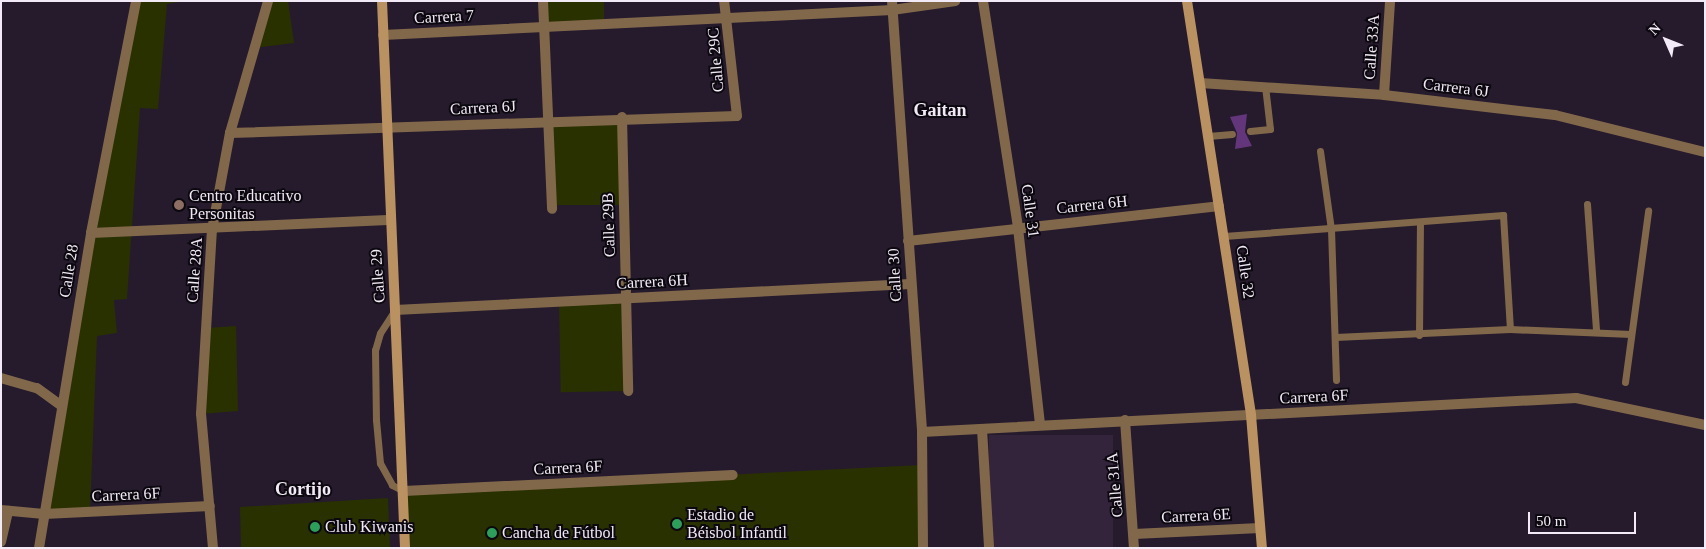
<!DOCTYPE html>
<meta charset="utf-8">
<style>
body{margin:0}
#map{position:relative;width:1706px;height:549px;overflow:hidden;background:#261b2d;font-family:"Times New Roman",serif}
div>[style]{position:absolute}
.built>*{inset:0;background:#33243b;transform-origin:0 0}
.green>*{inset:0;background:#293101;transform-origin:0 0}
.building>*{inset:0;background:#63367b}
.lane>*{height:7px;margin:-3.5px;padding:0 3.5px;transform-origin:3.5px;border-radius:3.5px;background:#82684b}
.street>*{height:10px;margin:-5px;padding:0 5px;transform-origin:5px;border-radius:5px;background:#82684b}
.secondary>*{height:10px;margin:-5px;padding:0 5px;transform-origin:5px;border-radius:5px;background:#ba9161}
.dots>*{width:14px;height:14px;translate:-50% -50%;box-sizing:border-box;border:2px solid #0c080f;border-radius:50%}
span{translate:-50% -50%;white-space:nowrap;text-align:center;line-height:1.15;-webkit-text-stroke:4px #0c080f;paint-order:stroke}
.street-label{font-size:16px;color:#f2eaf6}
.poi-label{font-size:16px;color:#f2eaf6}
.left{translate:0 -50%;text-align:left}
.neighbourhood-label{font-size:18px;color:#f2eaf6;font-weight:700}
.frame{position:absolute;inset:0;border:2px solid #f2eaf6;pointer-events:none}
.north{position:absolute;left:1641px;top:15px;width:50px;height:50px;-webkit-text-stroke:4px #0c080f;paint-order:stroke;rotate:314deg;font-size:14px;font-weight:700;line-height:20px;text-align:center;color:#f2eaf6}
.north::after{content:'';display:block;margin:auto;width:18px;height:22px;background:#f2eaf6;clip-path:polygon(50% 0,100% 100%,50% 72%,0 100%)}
.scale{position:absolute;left:1528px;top:512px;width:108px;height:22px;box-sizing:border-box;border:2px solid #f2eaf6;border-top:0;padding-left:6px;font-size:15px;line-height:18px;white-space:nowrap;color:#f2eaf6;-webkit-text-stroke:4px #0c080f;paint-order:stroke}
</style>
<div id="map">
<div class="built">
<i style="left:989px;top:435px;width:124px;height:113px"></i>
</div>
<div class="green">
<i style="clip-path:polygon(136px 1px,185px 1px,167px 4px,158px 109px,140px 108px,127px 299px,114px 300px,117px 333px,97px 336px,90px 512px,44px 514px)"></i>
<i style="clip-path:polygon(268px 1px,288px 1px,294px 43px,254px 48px)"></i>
<i style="left:543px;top:1px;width:61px;height:26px"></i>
<i style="left:622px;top:117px;width:88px;height:75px;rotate:90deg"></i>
<i style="left:626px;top:298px;width:93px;height:67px;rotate:89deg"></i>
<i style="clip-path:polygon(236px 326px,238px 411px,201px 414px,206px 328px)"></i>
<i style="clip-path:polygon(921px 465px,923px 548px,405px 548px,404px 491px)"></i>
<i style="clip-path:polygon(388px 498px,390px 548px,241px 548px,240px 507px)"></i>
</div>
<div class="building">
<i style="clip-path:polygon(1247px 114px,1245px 132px,1252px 146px,1235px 149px,1237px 133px,1230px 117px)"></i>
</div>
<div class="lane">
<i style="left:1250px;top:131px;width:20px;rotate:-6deg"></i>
<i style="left:1270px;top:129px;width:43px;rotate:-96.6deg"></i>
<i style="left:1208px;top:136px;width:24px;rotate:-5deg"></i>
<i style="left:1320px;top:151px;width:79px;rotate:82deg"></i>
<i style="left:1331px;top:229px;width:151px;rotate:88.1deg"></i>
<i style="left:1587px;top:204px;width:127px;rotate:85.9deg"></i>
<i style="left:1224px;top:236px;width:280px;rotate:-4.3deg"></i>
<i style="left:1503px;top:215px;width:114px;rotate:86.5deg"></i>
<i style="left:395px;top:310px;width:27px;rotate:123deg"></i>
<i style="left:380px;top:333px;width:18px;rotate:106deg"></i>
<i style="left:375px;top:350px;width:70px;rotate:89.2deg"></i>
<i style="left:376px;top:420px;width:43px;rotate:84.7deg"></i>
<i style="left:380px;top:463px;width:25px;rotate:61deg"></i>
<i style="left:392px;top:485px;width:13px;rotate:27deg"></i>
<i style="left:1419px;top:335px;width:113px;rotate:-89.5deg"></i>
<i style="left:1335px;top:337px;width:175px;rotate:-2.6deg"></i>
<i style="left:1510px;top:329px;width:121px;rotate:2.4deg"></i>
<i style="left:1625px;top:382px;width:173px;rotate:-82.3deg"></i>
</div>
<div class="street">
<i style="left:543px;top:1px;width:208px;rotate:87.5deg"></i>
<i style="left:892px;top:1px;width:432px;rotate:86deg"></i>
<i style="left:922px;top:432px;width:116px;rotate:89.5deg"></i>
<i style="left:983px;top:1px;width:230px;rotate:81.2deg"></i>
<i style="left:1018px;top:228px;width:198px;rotate:83.6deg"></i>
<i style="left:383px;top:35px;width:510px;rotate:-2.81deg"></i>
<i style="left:892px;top:10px;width:64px;rotate:-8.1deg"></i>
<i style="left:1200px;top:83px;width:184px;rotate:3.7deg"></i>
<i style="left:1384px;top:95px;width:172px;rotate:6.7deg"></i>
<i style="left:1555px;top:115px;width:154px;rotate:13.9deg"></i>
<i style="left:1384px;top:95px;width:94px;rotate:-86.3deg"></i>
<i style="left:622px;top:117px;width:274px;rotate:88.7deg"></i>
<i style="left:230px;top:133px;width:507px;rotate:-1.92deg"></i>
<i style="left:737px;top:116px;width:116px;rotate:-96.4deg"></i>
<i style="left:91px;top:233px;width:297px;rotate:-2.5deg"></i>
<i style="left:908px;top:241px;width:313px;rotate:-6.4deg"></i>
<i style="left:395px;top:310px;width:516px;rotate:-2.89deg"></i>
<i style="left:1px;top:378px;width:37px;rotate:16deg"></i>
<i style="left:37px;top:388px;width:31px;rotate:36deg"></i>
<i style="left:1125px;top:420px;width:128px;rotate:86deg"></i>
<i style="left:982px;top:429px;width:119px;rotate:86.6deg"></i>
<i style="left:922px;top:432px;width:655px;rotate:-2.98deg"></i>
<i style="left:1576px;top:398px;width:132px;rotate:11.8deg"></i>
<i style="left:404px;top:491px;width:329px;rotate:-2.8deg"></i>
<i style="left:1px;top:510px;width:43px;rotate:5.3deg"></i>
<i style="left:44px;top:514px;width:166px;rotate:-2.8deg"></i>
<i style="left:1134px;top:534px;width:126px;rotate:-2.7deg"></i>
<i style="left:1px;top:542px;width:32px;rotate:-77deg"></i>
<i style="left:39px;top:548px;width:319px;rotate:-80.6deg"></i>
<i style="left:91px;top:233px;width:236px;rotate:-79deg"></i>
<i style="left:213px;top:548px;width:135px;rotate:-95.1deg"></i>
<i style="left:201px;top:414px;width:184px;rotate:-86.6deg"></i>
<i style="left:212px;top:230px;width:99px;rotate:-79.5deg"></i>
<i style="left:230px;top:133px;width:137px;rotate:-73.9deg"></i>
</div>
<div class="secondary">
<i style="left:382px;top:1px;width:547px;rotate:87.59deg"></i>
<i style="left:1187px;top:1px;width:419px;rotate:81.2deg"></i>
<i style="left:1251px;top:415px;width:133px;rotate:85.3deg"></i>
</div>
<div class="dots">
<i style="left:179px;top:205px;background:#8d6e63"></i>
<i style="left:677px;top:524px;background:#2e9e5b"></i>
<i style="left:315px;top:527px;background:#2e9e5b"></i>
<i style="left:492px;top:533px;background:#2e9e5b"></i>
</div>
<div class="street-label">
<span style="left:444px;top:17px;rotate:-3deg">Carrera 7</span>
<span style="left:1372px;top:47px;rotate:-86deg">Calle 33A</span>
<span style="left:716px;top:60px;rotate:-95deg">Calle 29C</span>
<span style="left:1456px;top:88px;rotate:7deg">Carrera 6J</span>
<span style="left:483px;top:108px;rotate:-3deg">Carrera 6J</span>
<span style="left:1092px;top:205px;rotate:-6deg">Carrera 6H</span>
<span style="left:1030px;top:211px;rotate:82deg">Calle 31</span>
<span style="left:609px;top:225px;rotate:-92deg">Calle 29B</span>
<span style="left:195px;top:270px;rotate:-86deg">Calle 28A</span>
<span style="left:69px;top:271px;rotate:-81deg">Calle 28</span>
<span style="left:1245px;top:272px;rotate:82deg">Calle 32</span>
<span style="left:895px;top:275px;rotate:-93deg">Calle 30</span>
<span style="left:378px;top:276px;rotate:-94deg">Calle 29</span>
<span style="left:652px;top:282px;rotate:-3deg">Carrera 6H</span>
<span style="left:1314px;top:397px;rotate:-3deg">Carrera 6F</span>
<span style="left:568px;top:468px;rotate:-3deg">Carrera 6F</span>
<span style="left:1115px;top:485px;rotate:-95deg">Calle 31A</span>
<span style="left:126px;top:495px;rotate:-3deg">Carrera 6F</span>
<span style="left:1196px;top:516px;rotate:-3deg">Carrera 6E</span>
</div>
<div class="poi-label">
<span class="left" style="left:189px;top:205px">Centro Educativo<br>Personitas</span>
<span class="left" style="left:687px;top:524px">Estadio de<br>Béisbol Infantil</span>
<span class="left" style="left:325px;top:527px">Club Kiwanis</span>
<span class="left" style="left:502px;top:533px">Cancha de Fútbol</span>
</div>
<div class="neighbourhood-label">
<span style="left:940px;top:110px">Gaitan</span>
<span style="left:303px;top:489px">Cortijo</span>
</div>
<div class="frame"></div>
<div class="north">N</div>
<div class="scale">50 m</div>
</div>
